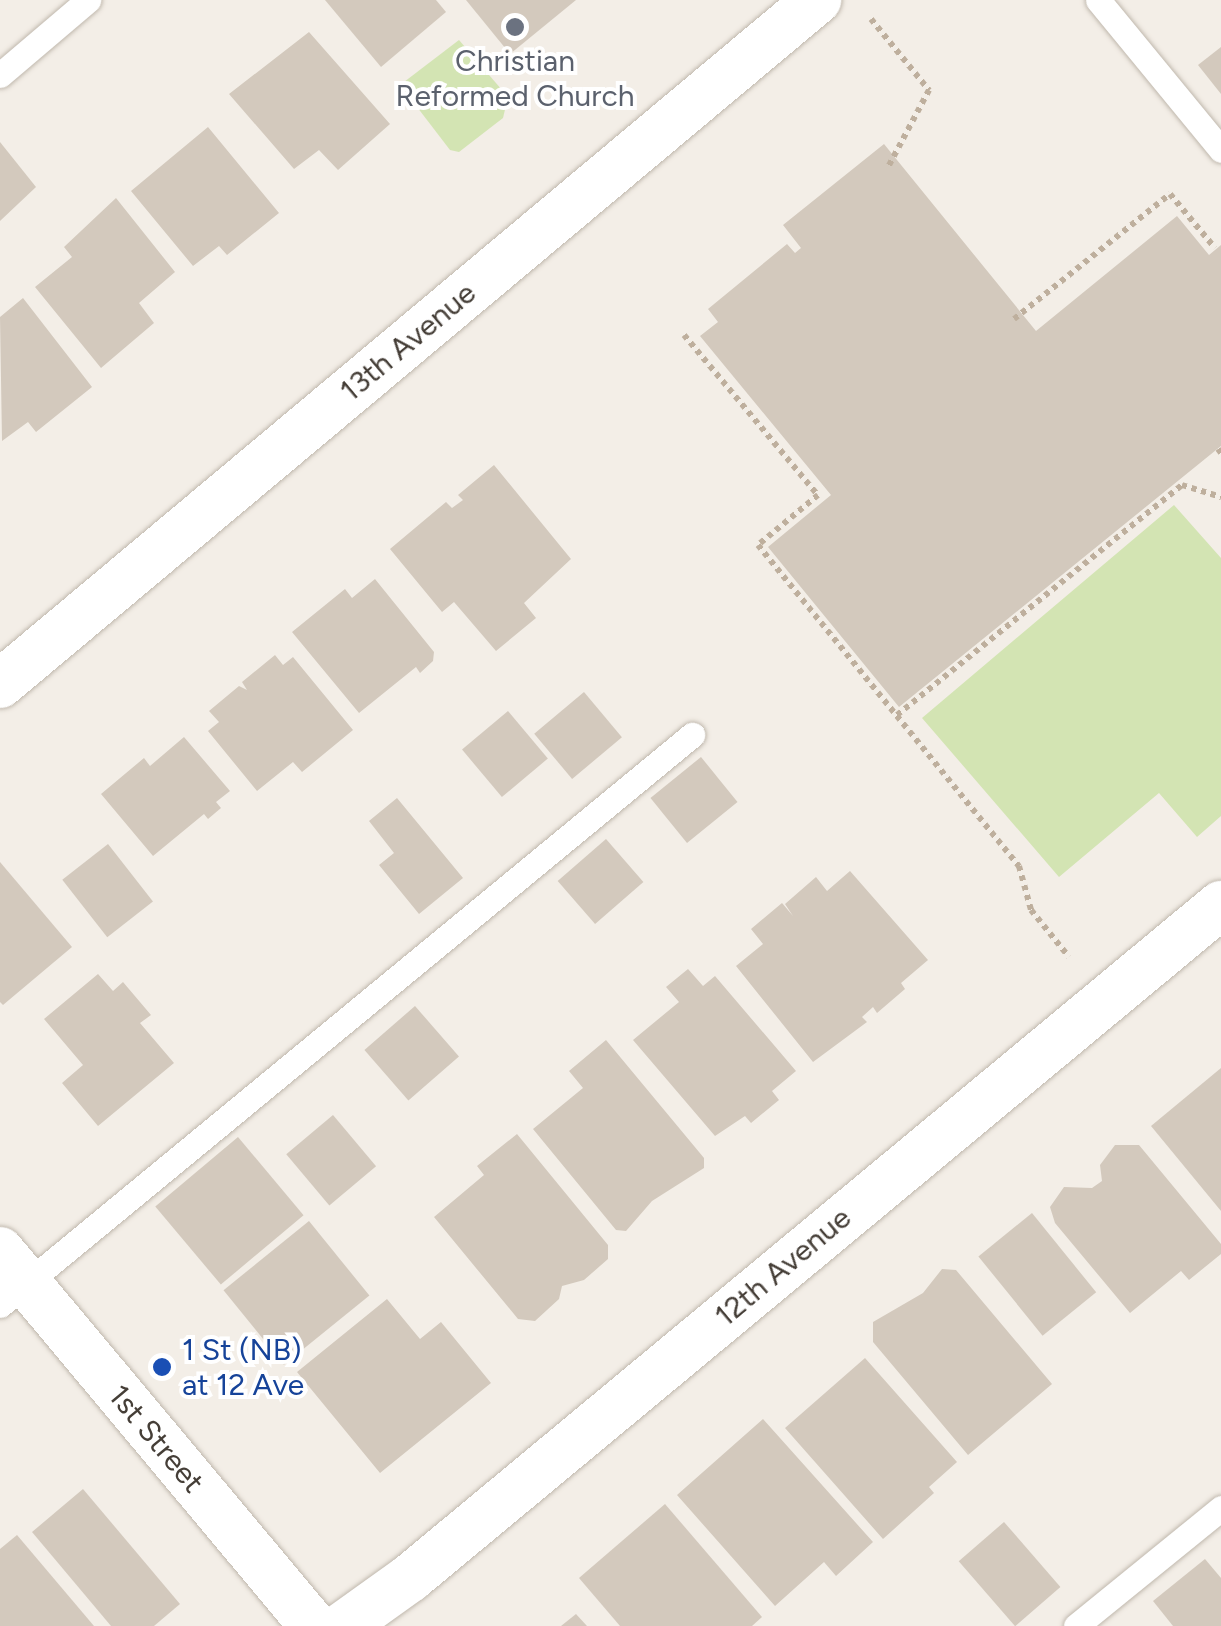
<!DOCTYPE html>
<style>
body{margin:0}
#map{position:relative;width:1221px;height:1626px;overflow:hidden;background:#f3eee7;font-family:Figtree,sans-serif}
div>[style]{position:absolute}
.green>*{inset:0;background:#d3e4b3}
.building>*{inset:0;background:#d3c9bd;transform-origin:0 0}
.path>*{height:6px;margin-top:-3px;transform-origin:0;background:repeating-linear-gradient(90deg,#beaf9d 0 5px,transparent 0 10px)}
.roads{filter:drop-shadow(0 0 2px #c0b8ad) drop-shadow(0 0 2px #c0b8ad)}
.service>*{height:25px;margin:-12.5px;padding:0 12.5px;transform-origin:12.5px;border-radius:12.5px;background:#fff}
.minor>*{height:48px;margin:-24px;padding:0 24px;transform-origin:24px;border-radius:24px;background:#fff}
.dots>*{width:28px;height:28px;translate:-50% -50%;box-sizing:border-box;border:5px solid #fff;border-radius:50%}
span{translate:-50% -50%;white-space:nowrap;text-align:center;line-height:1.15;-webkit-text-stroke:8px #fff;paint-order:stroke}
.worship-label{font-size:30px;color:#5b616d}
.street-label{font-size:30px;color:#453e37}
.transit-label{font-size:30px;color:#164399}
.left{translate:0 -50%;text-align:left}
</style>
<div id="map">
<div class="green">
<i style="clip-path:polygon(459px 40px,508px 97px,503px 118px,459px 152px,450px 150px,404px 90px,404px 82px)"></i>
<i style="clip-path:polygon(1174px 505px,1221px 558px,1221px 816px,1197px 837px,1159px 793px,1059px 877px,922px 718px)"></i>
</div>
<div class="building">
<i style="clip-path:polygon(325px 0,436px 0,446px 12px,381px 67px)"></i>
<i style="clip-path:polygon(466px 0,576px 0,510px 54px)"></i>
<i style="clip-path:polygon(309px 32px,390px 124px,338px 170px,319px 150px,294px 169px,229px 94px)"></i>
<i style="clip-path:polygon(1221px 47px,1221px 94px,1198px 65px)"></i>
<i style="clip-path:polygon(208px 127px,279px 213px,227px 255px,219px 246px,193px 266px,131px 191px)"></i>
<i style="clip-path:polygon(0 142px,36px 187px,0 221px)"></i>
<i style="clip-path:polygon(884px 144px,1036px 331px,1177px 216px,1209px 255px,1221px 245px,1221px 446px,899px 707px,768px 547px,831px 495px,700px 336px,718px 322px,708px 309px,787px 244px,795px 253px,801px 248px,783px 225px)"></i>
<i style="clip-path:polygon(116px 198px,175px 272px,139px 303px,154px 323px,101px 368px,35px 287px,72px 257px,64px 247px)"></i>
<i style="clip-path:polygon(23px 298px,92px 387px,36px 432px,28px 422px,2px 441px,0 317px)"></i>
<i style="clip-path:polygon(494px 465px,571px 559px,524px 603px,536px 618px,496px 651px,454px 602px,442px 612px,390px 549px,446px 502px,452px 508px,463px 500px,458px 495px)"></i>
<i style="clip-path:polygon(375px 579px,434px 652px,433px 661px,420px 673px,416px 667px,359px 713px,292px 632px,345px 589px,352px 598px)"></i>
<i style="clip-path:polygon(275px 655px,283px 665px,293px 657px,353px 730px,302px 772px,293px 762px,257px 791px,208px 731px,219px 722px,209px 711px,239px 686px,247px 690px,242px 682px)"></i>
<i style="left:584px;top:692px;width:59px;height:65px;rotate:50deg"></i>
<i style="left:508px;top:711px;width:62px;height:60px;rotate:50deg"></i>
<i style="clip-path:polygon(184px 737px,230px 791px,216px 802px,221px 808px,208px 819px,204px 814px,153px 856px,101px 794px,144px 758px,150px 766px)"></i>
<i style="left:701px;top:757px;width:58px;height:65px;rotate:51deg"></i>
<i style="clip-path:polygon(397px 798px,463px 878px,419px 914px,379px 865px,394px 853px,369px 821px)"></i>
<i style="left:606px;top:839px;width:57px;height:64px;rotate:49deg"></i>
<i style="left:108px;top:844px;width:73px;height:58px;rotate:52deg"></i>
<i style="clip-path:polygon(0 862px,72px 947px,3px 1005px,0 1002px)"></i>
<i style="clip-path:polygon(850px 871px,928px 960px,901px 983px,905px 989px,877px 1013px,873px 1007px,862px 1017px,867px 1022px,813px 1062px,736px 966px,763px 944px,751px 929px,782px 903px,793px 916px,785px 904px,816px 877px,827px 891px)"></i>
<i style="clip-path:polygon(688px 969px,703px 986px,715px 976px,796px 1071px,772px 1091px,779px 1100px,751px 1123px,745px 1116px,715px 1136px,633px 1040px,679px 1002px,666px 987px)"></i>
<i style="clip-path:polygon(98px 974px,113px 991px,123px 982px,151px 1015px,140px 1023px,174px 1063px,98px 1126px,62px 1083px,83px 1065px,44px 1019px)"></i>
<i style="left:415px;top:1006px;width:67px;height:67px;rotate:49deg"></i>
<i style="clip-path:polygon(606px 1040px,704px 1158px,704px 1168px,652px 1201px,626px 1231px,616px 1230px,533px 1129px,583px 1088px,569px 1071px)"></i>
<i style="clip-path:polygon(1221px 1068px,1221px 1211px,1151px 1126px)"></i>
<i style="left:333px;top:1115px;width:67px;height:61px;rotate:50deg"></i>
<i style="clip-path:polygon(517px 1134px,608px 1245px,608px 1259px,584px 1280px,562px 1286px,559px 1299px,535px 1321px,518px 1319px,434px 1217px,484px 1175px,477px 1166px)"></i>
<i style="left:238px;top:1137px;width:102px;height:108px;rotate:50deg"></i>
<i style="clip-path:polygon(1115px 1145px,1139px 1145px,1221px 1244px,1221px 1254px,1189px 1280px,1181px 1271px,1130px 1313px,1055px 1223px,1050px 1207px,1064px 1187px,1092px 1188px,1102px 1181px,1100px 1165px)"></i>
<i style="left:1032px;top:1213px;width:102px;height:69px;rotate:51deg"></i>
<i style="left:309px;top:1221px;width:96px;height:110px;rotate:51deg"></i>
<i style="clip-path:polygon(942px 1269px,956px 1270px,1052px 1384px,968px 1455px,873px 1342px,873px 1322px,923px 1293px)"></i>
<i style="clip-path:polygon(387px 1299px,420px 1339px,441px 1322px,491px 1383px,380px 1473px,297px 1372px)"></i>
<i style="clip-path:polygon(865px 1358px,957px 1462px,929px 1487px,934px 1493px,883px 1539px,785px 1428px)"></i>
<i style="clip-path:polygon(763px 1419px,873px 1542px,836px 1576px,824px 1562px,775px 1606px,677px 1495px)"></i>
<i style="clip-path:polygon(83px 1489px,180px 1604px,154px 1626px,111px 1626px,32px 1532px)"></i>
<i style="clip-path:polygon(665px 1504px,762px 1617px,752px 1626px,620px 1626px,579px 1578px)"></i>
<i style="left:1004px;top:1522px;width:86px;height:60px;rotate:49deg"></i>
<i style="clip-path:polygon(17px 1535px,94px 1626px,0 1626px,0 1549px)"></i>
<i style="clip-path:polygon(1205px 1559px,1221px 1578px,1221px 1626px,1173px 1626px,1153px 1601px)"></i>
<i style="clip-path:polygon(576px 1614px,587px 1626px,561px 1626px)"></i>
</div>
<div class="path">
<i style="left:871px;top:19px;width:92px;rotate:50.8deg"></i>
<i style="left:929px;top:90px;width:89px;rotate:118deg"></i>
<i style="left:1014px;top:319px;width:200px;rotate:-38.7deg"></i>
<i style="left:1170px;top:194px;width:70px;rotate:50.2deg"></i>
<i style="left:684px;top:335px;width:209px;rotate:50.1deg"></i>
<i style="left:818px;top:495px;width:78px;rotate:140.2deg"></i>
<i style="left:758px;top:545px;width:414px;rotate:50.9deg"></i>
<i style="left:1019px;top:866px;width:46px;rotate:74.7deg"></i>
<i style="left:1031px;top:910px;width:60px;rotate:51deg"></i>
<i style="left:1218px;top:449px;width:5px;rotate:53deg"></i>
<i style="left:897px;top:715px;width:366px;rotate:-38.9deg"></i>
<i style="left:1182px;top:485px;width:41px;rotate:17.1deg"></i>
</div>
<div class="roads">
<div class="service">
<i style="left:1098px;top:0;width:194px;rotate:50.6deg"></i>
<i style="left:0;top:75px;width:116px;rotate:-40.4deg"></i>
<i style="left:0;top:1305px;width:897px;rotate:-39.48deg"></i>
<i style="left:1076px;top:1626px;width:187px;rotate:-39.1deg"></i>
</div>
<div class="minor">
<i style="left:0;top:684px;width:1066px;rotate:-39.94deg"></i>
<i style="left:0;top:1251px;width:488px;rotate:50.1deg"></i>
<i style="left:343px;top:1626px;width:82px;rotate:-35.6deg"></i>
<i style="left:410px;top:1578px;width:1054px;rotate:-39.69deg"></i>
</div>
</div>
<div class="dots">
<i style="left:515px;top:27px;background:#6b7280"></i>
<i style="left:162px;top:1367px;background:#1a4fb4"></i>
</div>
<div class="worship-label">
<span style="left:515px;top:78px">Christian<br>Reformed Church</span>
</div>
<div class="street-label">
<span style="left:408px;top:342px;rotate:-40deg">13th Avenue</span>
<span style="left:783px;top:1267px;rotate:-40deg">12th Avenue</span>
<span style="left:156px;top:1439px;rotate:50deg">1st Street</span>
</div>
<div class="transit-label">
<span class="left" style="left:182px;top:1367px">1 St (NB)<br>at 12 Ave</span>
</div>
</div>
